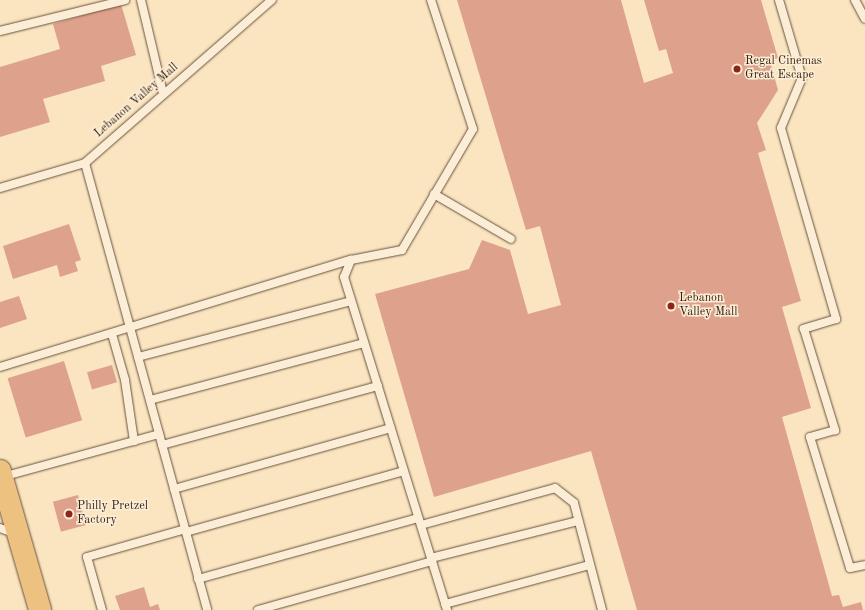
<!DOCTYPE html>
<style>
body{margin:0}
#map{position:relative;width:865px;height:610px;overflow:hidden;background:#fae5c0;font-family:"Old Standard TT",serif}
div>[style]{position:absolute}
.building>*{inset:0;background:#dea18b;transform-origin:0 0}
.roads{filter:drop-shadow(0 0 1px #68513e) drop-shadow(0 0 1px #68513e)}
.service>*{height:8px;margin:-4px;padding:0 4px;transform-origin:4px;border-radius:4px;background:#fceed6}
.trunk>*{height:22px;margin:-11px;padding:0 11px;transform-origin:11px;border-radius:11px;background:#edc280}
.dots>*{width:11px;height:11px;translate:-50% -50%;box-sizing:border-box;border:2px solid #fceed6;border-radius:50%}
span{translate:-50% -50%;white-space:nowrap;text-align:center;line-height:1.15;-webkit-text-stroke:3px #fceed6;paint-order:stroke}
.poi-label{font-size:12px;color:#382012}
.left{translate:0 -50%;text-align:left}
.street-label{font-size:12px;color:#382012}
</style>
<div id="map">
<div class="building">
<i style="clip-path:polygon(457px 0,621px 0,644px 83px,673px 73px,666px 49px,659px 51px,644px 0,761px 0,778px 58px,770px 61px,778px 90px,757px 123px,766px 150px,758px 153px,801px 301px,782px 307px,811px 408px,782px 417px,832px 596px,839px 595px,843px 607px,861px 602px,863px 610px,637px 610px,591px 451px,434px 497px,375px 294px,469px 269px,482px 240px,510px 250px,528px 314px,561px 305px,540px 226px,526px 230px)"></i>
<i style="clip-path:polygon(121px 4px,136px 55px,101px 66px,105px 81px,43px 99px,50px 122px,0 137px,0 67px,60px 49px,53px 24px)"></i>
<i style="clip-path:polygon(69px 224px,81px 260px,75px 262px,78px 271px,60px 277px,57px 265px,13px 279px,3px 246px)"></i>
<i style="clip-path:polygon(19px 296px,27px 319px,0 328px,0 302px)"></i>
<i style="left:64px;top:361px;width:62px;height:59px;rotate:73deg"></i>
<i style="left:112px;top:365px;width:18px;height:26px;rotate:74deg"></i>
<i style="left:78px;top:495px;width:31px;height:26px;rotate:75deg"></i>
<i style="clip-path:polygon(144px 587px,150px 607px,158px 604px,160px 610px,120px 610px,115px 596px)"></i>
</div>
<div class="roads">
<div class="service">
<i style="left:141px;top:0;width:96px;rotate:76.7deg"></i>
<i style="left:779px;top:0;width:81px;rotate:73.6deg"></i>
<i style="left:802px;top:78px;width:54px;rotate:112.8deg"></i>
<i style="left:781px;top:128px;width:199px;rotate:73.9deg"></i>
<i style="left:836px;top:319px;width:34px;rotate:163deg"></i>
<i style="left:804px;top:329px;width:106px;rotate:72.9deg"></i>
<i style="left:835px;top:430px;width:26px;rotate:164deg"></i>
<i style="left:810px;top:437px;width:137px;rotate:73deg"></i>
<i style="left:850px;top:568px;width:15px;rotate:-11deg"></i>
<i style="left:855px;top:0;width:21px;rotate:62deg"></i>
<i style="left:0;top:31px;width:129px;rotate:-13.9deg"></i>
<i style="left:85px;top:163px;width:463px;rotate:74.7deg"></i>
<i style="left:0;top:188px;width:89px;rotate:-16.4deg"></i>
<i style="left:85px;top:163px;width:248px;rotate:-41.1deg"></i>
<i style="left:434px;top:194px;width:89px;rotate:30.3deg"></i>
<i style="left:351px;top:260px;width:18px;rotate:112deg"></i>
<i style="left:344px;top:277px;width:349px;rotate:72.8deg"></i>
<i style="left:112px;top:334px;width:48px;rotate:74.2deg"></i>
<i style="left:125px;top:380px;width:62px;rotate:81.6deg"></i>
<i style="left:138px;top:357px;width:220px;rotate:-14.7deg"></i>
<i style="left:0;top:367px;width:367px;rotate:-17deg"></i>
<i style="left:351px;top:260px;width:52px;rotate:-11.1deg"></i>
<i style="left:402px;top:250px;width:140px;rotate:-59.6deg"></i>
<i style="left:473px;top:129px;width:136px;rotate:-108deg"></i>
<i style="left:150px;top:400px;width:221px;rotate:-14.9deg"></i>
<i style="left:162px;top:445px;width:224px;rotate:-15.3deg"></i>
<i style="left:2px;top:477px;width:163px;rotate:-15.3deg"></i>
<i style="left:174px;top:489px;width:225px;rotate:-15.7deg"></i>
<i style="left:421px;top:525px;width:139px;rotate:-15.4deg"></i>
<i style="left:555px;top:488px;width:24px;rotate:38deg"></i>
<i style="left:574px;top:503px;width:111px;rotate:75.3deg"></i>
<i style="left:0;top:528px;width:15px;rotate:20deg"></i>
<i style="left:186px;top:532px;width:226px;rotate:-15.6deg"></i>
<i style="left:431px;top:558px;width:152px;rotate:-14.1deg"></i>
<i style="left:198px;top:579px;width:228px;rotate:-15.5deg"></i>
<i style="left:445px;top:604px;width:150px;rotate:-15.1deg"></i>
<i style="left:102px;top:610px;width:55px;rotate:-105.8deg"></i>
<i style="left:87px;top:557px;width:102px;rotate:-15.9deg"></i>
<i style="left:258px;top:610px;width:181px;rotate:-15.7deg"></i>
</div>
<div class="trunk">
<i style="left:0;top:471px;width:145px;rotate:73.9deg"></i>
</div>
</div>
<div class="dots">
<i style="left:737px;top:69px;background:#8f2418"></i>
<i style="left:671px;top:306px;background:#8f2418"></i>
<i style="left:69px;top:514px;background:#8f2418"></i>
</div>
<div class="poi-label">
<span class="left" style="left:745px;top:69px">Regal Cinemas<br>Great Escape</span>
<span class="left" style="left:679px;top:306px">Lebanon<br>Valley Mall</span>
<span class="left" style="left:77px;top:514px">Philly Pretzel<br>Factory</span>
</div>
<div class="street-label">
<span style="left:137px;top:101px;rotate:-41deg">Lebanon Valley Mall</span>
</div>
</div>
